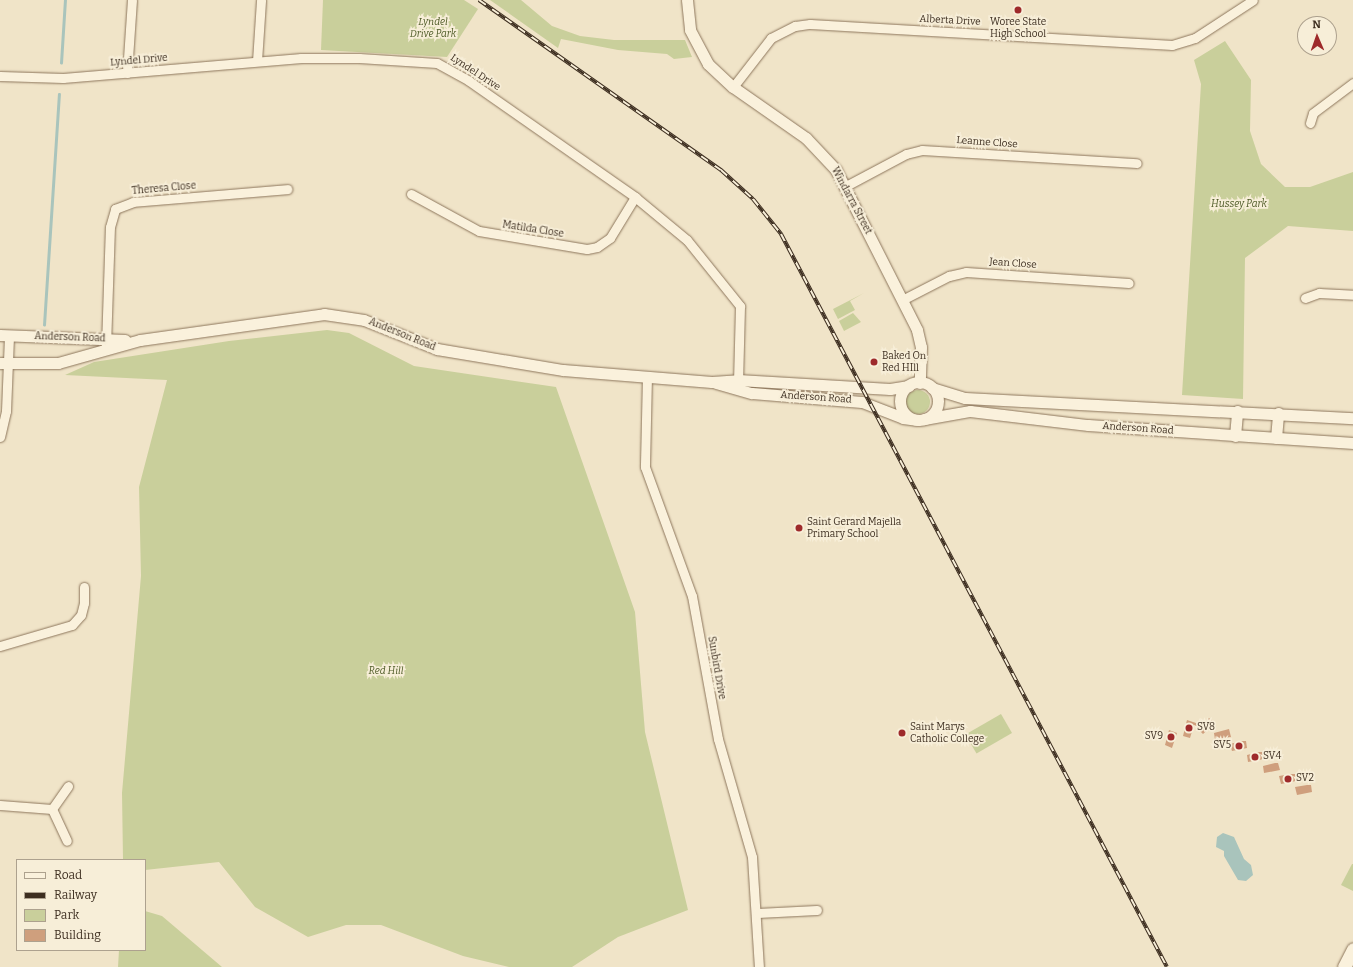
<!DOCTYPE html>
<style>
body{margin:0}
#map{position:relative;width:1353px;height:967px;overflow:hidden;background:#f0e4c8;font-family:Bitter,serif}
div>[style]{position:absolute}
.green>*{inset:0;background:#c9cf9b;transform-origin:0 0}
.round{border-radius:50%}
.water>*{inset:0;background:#a9c4bc}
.stream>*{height:2.5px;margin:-1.25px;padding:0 1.25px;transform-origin:1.25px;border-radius:1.25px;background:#a9c4bc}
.building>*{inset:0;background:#cf9f7d}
.roads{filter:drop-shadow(0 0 1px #8d765c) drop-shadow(0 0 1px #8d765c)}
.minor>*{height:9px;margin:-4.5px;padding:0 4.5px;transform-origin:4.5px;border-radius:4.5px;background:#faf1dc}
.tertiary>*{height:11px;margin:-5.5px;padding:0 5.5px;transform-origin:5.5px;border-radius:5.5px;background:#faf1dc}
.tertiary>.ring{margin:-5.5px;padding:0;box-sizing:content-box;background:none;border:11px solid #faf1dc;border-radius:50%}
.secondary>*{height:13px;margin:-6.5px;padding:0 6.5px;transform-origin:6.5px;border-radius:6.5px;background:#faf1dc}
.rail>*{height:4px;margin-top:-2px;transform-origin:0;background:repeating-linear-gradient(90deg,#f7eed8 0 8px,#3d2e20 0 16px);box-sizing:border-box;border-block:1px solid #3d2e20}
.dots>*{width:11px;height:11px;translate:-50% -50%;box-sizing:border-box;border:2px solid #f7eed8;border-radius:50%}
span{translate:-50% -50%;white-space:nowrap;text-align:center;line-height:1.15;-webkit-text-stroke:3.5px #f7eed8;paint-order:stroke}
.street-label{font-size:10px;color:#3d2e20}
.park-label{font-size:10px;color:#4d5a26;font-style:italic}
.poi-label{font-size:10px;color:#3d2e20}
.left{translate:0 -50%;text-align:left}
.right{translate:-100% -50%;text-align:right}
.legend{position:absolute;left:16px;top:859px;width:130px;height:92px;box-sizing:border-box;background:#f7eed8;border:1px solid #ada18e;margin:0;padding:5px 7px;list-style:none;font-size:12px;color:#3d2e20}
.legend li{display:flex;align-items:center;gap:8px;height:20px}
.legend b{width:20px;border:1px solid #ada18e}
.north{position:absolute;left:1297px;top:16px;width:40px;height:40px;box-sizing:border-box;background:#f7eed8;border:1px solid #ada18e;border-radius:50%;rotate:358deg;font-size:11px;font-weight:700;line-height:16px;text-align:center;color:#3d2e20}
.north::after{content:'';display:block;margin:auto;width:14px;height:18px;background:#9e2a2b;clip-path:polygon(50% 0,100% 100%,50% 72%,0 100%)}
</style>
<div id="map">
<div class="green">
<i style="clip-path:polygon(323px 0,464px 0,478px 9px,447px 57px,321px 50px)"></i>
<i style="clip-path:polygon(490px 0,521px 0,552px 26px,580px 36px,614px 40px,685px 40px,692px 57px,674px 59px,667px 54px,618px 50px,561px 39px,558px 48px)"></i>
<i style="clip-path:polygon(1225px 41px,1251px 80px,1250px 131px,1261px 164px,1285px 187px,1310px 187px,1353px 172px,1353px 231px,1288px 226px,1245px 258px,1243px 399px,1182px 395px,1201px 84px,1194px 60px)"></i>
<i style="clip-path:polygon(864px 293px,850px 301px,855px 310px,838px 319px,833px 309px)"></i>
<i style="clip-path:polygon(853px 313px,861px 322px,844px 331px,839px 321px)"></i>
<i style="clip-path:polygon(327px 330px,349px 333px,414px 366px,556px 387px,635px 612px,645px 732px,688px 910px,618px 937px,572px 967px,509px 967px,463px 956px,381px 925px,346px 925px,308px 937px,255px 907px,219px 862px,145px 870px,145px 860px,123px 860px,122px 793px,141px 576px,139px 487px,167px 380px,65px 375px,94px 362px,229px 341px)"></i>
<i class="round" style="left:906px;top:390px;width:24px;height:24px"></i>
<i style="left:1001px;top:714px;width:22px;height:41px;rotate:60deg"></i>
<i style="clip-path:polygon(1352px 864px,1353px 864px,1353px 891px,1341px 885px)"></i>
<i style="clip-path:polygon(145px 911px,162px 916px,222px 967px,118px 967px,119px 950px,145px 950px)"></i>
</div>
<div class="water">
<i style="clip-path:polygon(1223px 833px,1234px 837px,1244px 859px,1251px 865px,1253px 875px,1246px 881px,1238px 880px,1224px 856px,1224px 851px,1216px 847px,1217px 837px)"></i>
</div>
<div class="stream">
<i style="left:61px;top:63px;width:63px;rotate:-86.4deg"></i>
<i style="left:44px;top:325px;width:231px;rotate:-86.3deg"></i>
</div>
<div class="building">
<i style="clip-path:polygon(1209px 718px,1215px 723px,1203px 734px,1194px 725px,1190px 738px,1183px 736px,1187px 720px,1202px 725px)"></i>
<i style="clip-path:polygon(1229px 729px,1231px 737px,1215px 740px,1214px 733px)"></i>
<i style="clip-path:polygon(1169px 730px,1177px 733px,1172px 748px,1165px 745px)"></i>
<i style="clip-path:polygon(1242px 741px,1246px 741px,1247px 748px,1232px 751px,1230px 744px)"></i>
<i style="clip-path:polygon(1259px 752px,1262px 752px,1264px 759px,1248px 762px,1247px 755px)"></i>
<i style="clip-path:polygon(1275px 763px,1278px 763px,1280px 770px,1264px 773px,1263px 766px)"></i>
<i style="clip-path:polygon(1291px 774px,1295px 774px,1296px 781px,1281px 784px,1279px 776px)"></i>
<i style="clip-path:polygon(1307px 785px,1311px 785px,1312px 792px,1297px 795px,1295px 787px)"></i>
</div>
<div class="roads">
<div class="minor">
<i style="left:257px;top:61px;width:61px;rotate:-86.2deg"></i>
<i style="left:127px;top:73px;width:73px;rotate:-86.1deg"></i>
<i style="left:0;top:76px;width:63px;rotate:1.8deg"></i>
<i style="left:63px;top:78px;width:239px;rotate:-4.8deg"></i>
<i style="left:301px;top:58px;width:58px"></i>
<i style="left:359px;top:58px;width:78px;rotate:3.7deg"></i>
<i style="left:437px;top:63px;width:37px;rotate:29deg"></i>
<i style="left:469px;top:81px;width:203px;rotate:34.9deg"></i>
<i style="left:635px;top:197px;width:67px;rotate:39.6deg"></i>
<i style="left:687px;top:240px;width:85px;rotate:51.2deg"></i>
<i style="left:740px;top:306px;width:74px;rotate:91.5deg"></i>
<i style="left:733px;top:87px;width:62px;rotate:-52.2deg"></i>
<i style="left:771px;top:38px;width:27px;rotate:-27deg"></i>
<i style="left:795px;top:26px;width:15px;rotate:-8deg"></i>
<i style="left:810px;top:24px;width:363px;rotate:3.3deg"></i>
<i style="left:1172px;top:45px;width:24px;rotate:-17deg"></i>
<i style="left:1195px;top:38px;width:69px;rotate:-33.2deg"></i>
<i style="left:1310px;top:123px;width:10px;rotate:-73deg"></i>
<i style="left:1313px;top:113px;width:50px;rotate:-36.9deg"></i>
<i style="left:844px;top:187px;width:70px;rotate:-28deg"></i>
<i style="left:906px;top:154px;width:16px;rotate:-14deg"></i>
<i style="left:922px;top:150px;width:215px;rotate:3.5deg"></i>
<i style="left:411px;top:194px;width:77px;rotate:28.6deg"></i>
<i style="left:479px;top:231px;width:109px;rotate:9.5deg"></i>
<i style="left:587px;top:249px;width:10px;rotate:-11deg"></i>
<i style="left:597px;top:247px;width:16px;rotate:-35deg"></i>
<i style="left:610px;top:238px;width:48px;rotate:-58.6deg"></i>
<i style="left:1305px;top:298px;width:15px;rotate:-20deg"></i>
<i style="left:1319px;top:293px;width:34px;rotate:3deg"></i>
<i style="left:902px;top:300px;width:53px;rotate:-27.1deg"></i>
<i style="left:949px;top:276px;width:17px;rotate:-13deg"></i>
<i style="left:966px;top:272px;width:163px;rotate:3.9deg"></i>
<i style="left:106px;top:346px;width:119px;rotate:-88.1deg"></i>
<i style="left:110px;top:227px;width:19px;rotate:-74deg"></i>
<i style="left:115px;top:209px;width:19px;rotate:-21deg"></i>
<i style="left:133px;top:202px;width:155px;rotate:-4.8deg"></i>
<i style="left:647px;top:376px;width:91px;rotate:91.3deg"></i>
<i style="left:645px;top:467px;width:137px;rotate:70deg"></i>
<i style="left:692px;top:596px;width:145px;rotate:79.7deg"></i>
<i style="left:718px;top:739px;width:123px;rotate:73.9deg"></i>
<i style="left:752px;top:857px;width:110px;rotate:86.4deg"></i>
<i style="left:0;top:437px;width:27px;rotate:-77deg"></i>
<i style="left:6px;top:411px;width:75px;rotate:-87.7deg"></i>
<i style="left:0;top:646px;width:75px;rotate:-16.3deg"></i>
<i style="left:72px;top:625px;width:13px;rotate:-48deg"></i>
<i style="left:81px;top:615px;width:12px;rotate:-76deg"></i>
<i style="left:84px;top:603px;width:16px;rotate:-90deg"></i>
<i style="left:0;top:805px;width:52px;rotate:4.4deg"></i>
<i style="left:52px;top:809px;width:28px;rotate:-55deg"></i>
<i style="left:52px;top:809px;width:35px;rotate:65deg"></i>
<i style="left:757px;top:913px;width:60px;rotate:-2.9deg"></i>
</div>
<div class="tertiary">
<i style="left:687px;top:0;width:30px;rotate:84deg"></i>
<i style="left:690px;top:30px;width:38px;rotate:62deg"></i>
<i style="left:708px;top:64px;width:34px;rotate:43deg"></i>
<i style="left:733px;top:87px;width:89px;rotate:34.9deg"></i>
<i style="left:806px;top:138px;width:44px;rotate:46.8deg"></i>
<i style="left:836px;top:170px;width:179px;rotate:63.1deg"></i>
<i style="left:917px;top:330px;width:17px;rotate:77deg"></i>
<i style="left:921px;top:347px;width:36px;rotate:92deg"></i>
<i style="left:0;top:335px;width:125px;rotate:2.3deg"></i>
<i style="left:0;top:363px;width:58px"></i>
<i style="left:58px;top:363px;width:85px;rotate:-15.7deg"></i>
<i style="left:140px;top:340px;width:186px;rotate:-8deg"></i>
<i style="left:324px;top:314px;width:40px;rotate:8.5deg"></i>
<i style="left:364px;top:320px;width:79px;rotate:21.7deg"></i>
<i style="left:437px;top:349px;width:128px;rotate:9.5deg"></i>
<i style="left:563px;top:370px;width:149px;rotate:4.6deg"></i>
<i style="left:712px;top:382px;width:26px;rotate:-4deg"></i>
<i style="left:738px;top:380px;width:152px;rotate:3.4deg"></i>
<i style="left:890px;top:389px;width:19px;rotate:-9deg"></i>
<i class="ring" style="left:900px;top:382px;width:27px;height:27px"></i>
<i style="left:716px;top:383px;width:37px;rotate:16deg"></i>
<i style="left:752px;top:393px;width:110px;rotate:4.7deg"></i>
<i style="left:862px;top:402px;width:44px;rotate:21.3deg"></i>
<i style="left:903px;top:418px;width:15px;rotate:8deg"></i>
<i style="left:932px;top:388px;width:34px;rotate:17deg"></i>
<i style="left:965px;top:398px;width:389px;rotate:3deg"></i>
<i style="left:924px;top:419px;width:47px;rotate:-9.9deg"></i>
<i style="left:970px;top:411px;width:119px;rotate:6.8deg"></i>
<i style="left:1088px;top:425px;width:266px;rotate:3.9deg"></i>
<i style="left:1235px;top:436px;width:25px;rotate:-85deg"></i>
<i style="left:1276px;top:438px;width:25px;rotate:-85deg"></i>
</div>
<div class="secondary">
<i style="left:1344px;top:967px;width:20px;rotate:-63deg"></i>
</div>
</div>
<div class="rail">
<i style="left:479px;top:0;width:296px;rotate:35.1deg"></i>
<i style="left:721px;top:170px;width:43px;rotate:42.2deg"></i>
<i style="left:753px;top:199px;width:45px;rotate:51.3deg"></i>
<i style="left:781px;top:234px;width:828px;rotate:62.23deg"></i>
</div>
<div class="dots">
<i style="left:1018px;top:10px;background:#9e2a2b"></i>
<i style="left:874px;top:362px;background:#9e2a2b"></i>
<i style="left:799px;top:528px;background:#9e2a2b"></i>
<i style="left:1189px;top:728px;background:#9e2a2b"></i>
<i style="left:902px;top:733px;background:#9e2a2b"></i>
<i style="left:1171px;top:737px;background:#9e2a2b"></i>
<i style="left:1239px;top:746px;background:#9e2a2b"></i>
<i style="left:1255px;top:757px;background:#9e2a2b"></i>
<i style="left:1288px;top:779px;background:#9e2a2b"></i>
</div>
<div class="street-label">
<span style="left:950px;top:21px;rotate:3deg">Alberta Drive</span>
<span style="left:139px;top:61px;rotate:-5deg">Lyndel Drive</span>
<span style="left:475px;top:73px;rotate:33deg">Lyndel Drive</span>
<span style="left:987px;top:143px;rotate:4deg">Leanne Close</span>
<span style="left:164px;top:189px;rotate:-5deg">Theresa Close</span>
<span style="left:851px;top:201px;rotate:62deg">Windarra Street</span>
<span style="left:533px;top:230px;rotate:9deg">Matilda Close</span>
<span style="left:1013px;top:264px;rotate:4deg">Jean Close</span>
<span style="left:402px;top:335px;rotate:22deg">Anderson Road</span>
<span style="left:70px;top:338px;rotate:2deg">Anderson Road</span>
<span style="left:816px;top:398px;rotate:4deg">Anderson Road</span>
<span style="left:1138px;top:429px;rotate:4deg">Anderson Road</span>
<span style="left:716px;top:668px;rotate:80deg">Sunbird Drive</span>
</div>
<div class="park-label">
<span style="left:433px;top:28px">Lyndel<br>Drive Park</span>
<span style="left:1239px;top:205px">Hussey Park</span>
<span style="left:386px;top:672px">Red Hill</span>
</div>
<div class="poi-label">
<span style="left:1018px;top:28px">Woree State<br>High School</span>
<span class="left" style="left:882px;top:362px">Baked On<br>Red HIll</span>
<span class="left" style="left:807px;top:528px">Saint Gerard Majella<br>Primary School</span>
<span class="left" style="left:910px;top:733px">Saint Marys<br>Catholic College</span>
<span class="left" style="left:1197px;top:728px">SV8</span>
<span class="right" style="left:1163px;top:737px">SV9</span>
<span class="right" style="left:1231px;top:746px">SV5</span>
<span class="left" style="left:1263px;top:757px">SV4</span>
<span class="left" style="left:1296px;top:779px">SV2</span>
</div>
<ul class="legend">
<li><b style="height:5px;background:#faf1dc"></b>Road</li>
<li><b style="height:5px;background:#3d2e20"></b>Railway</li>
<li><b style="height:11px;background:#c9cf9b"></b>Park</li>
<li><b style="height:11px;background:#cf9f7d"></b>Building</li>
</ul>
<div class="north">N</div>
</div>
